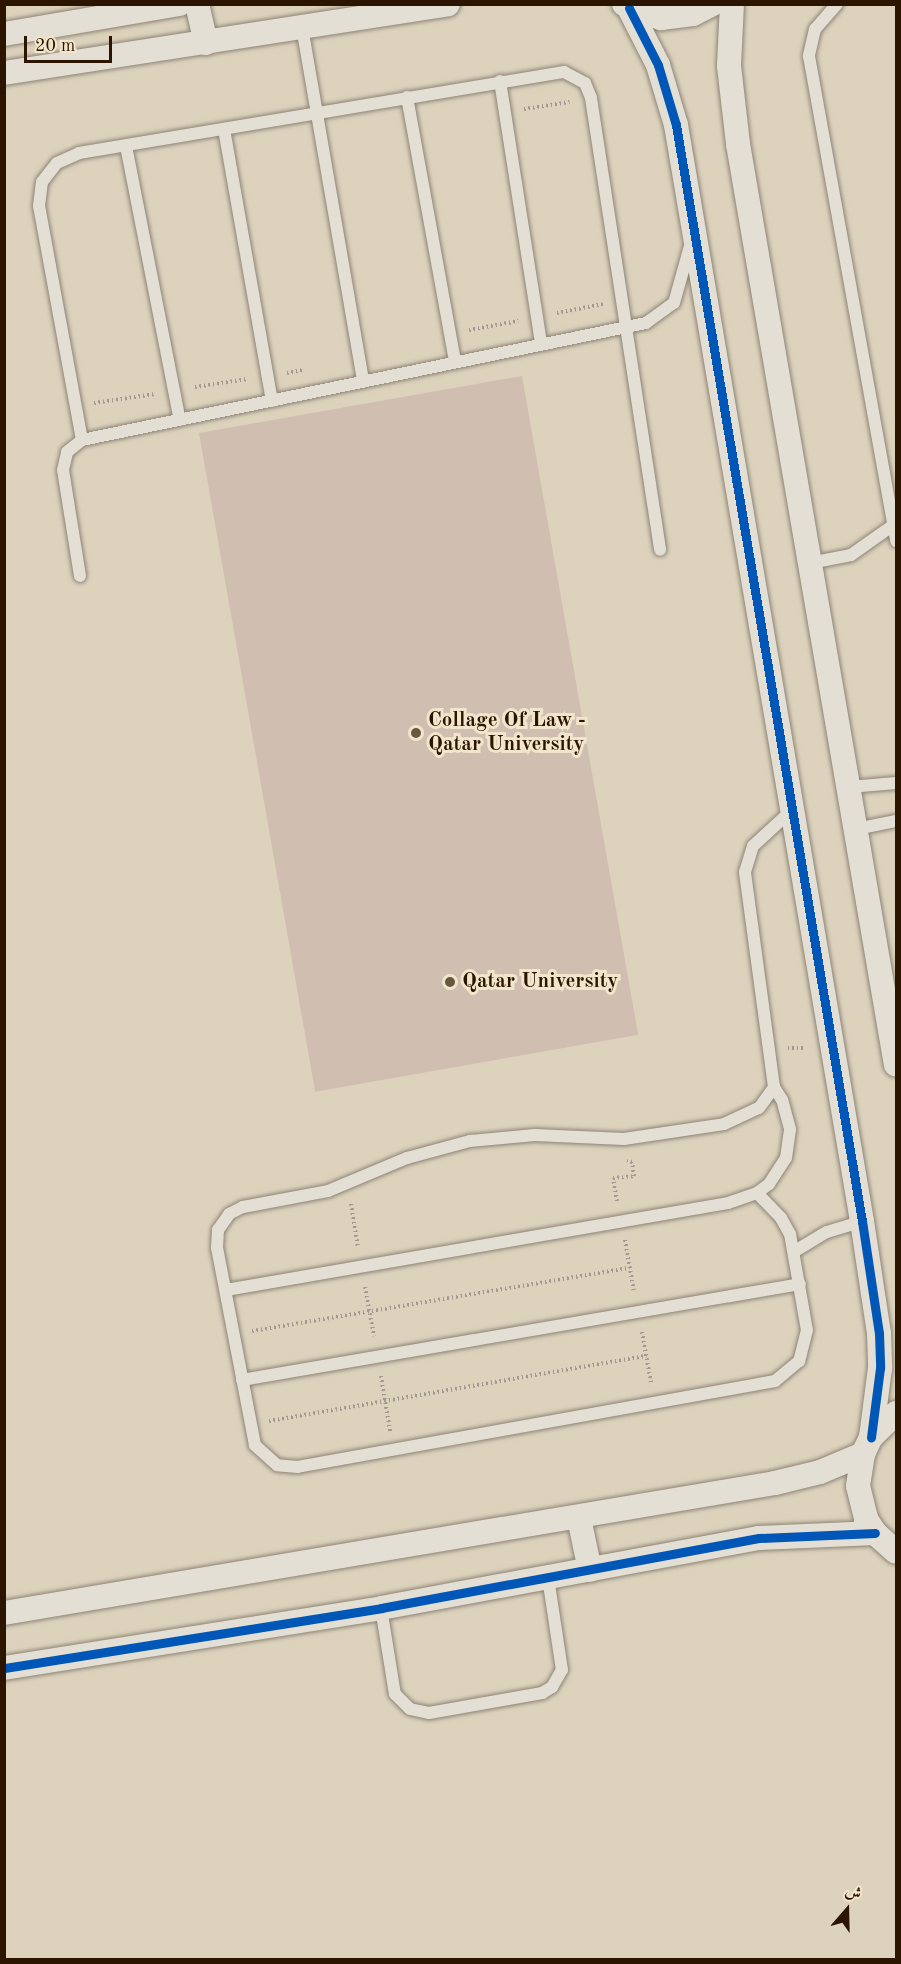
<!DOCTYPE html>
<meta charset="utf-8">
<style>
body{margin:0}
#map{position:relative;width:901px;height:1964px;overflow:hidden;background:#ddd3bd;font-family:"Old Standard TT",Amiri,serif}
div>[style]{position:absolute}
.building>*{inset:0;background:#d0beb1;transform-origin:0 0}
.path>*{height:4px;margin-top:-2px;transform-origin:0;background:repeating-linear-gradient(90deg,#a0998f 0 1.5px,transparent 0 4.5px)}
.roads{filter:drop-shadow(0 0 2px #8d8476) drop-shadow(0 0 2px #8d8476)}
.service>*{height:12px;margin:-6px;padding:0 6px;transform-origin:6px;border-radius:6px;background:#e4dfd4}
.minor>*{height:24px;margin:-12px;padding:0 12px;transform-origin:12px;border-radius:12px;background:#e4dfd4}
.cycleway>*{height:9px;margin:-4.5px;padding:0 4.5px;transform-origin:4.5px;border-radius:4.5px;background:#0057b8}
.dots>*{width:16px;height:16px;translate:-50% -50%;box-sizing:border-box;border:3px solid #f1e6cc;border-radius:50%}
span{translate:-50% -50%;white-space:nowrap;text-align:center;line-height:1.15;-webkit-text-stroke:6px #f1e6cc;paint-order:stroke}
.poi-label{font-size:21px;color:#2b1400;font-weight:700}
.left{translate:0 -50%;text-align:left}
.frame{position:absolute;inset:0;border:6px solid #2b1400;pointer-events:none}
.north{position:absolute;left:817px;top:1880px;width:60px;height:60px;-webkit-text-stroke:4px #f1e6cc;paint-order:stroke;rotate:20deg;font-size:16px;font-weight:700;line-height:24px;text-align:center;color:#2b1400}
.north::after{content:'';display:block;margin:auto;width:21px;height:27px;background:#2b1400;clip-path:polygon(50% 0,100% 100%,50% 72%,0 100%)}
.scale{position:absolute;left:24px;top:36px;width:88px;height:27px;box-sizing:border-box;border:3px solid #2b1400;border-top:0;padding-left:8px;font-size:18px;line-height:21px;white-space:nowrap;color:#2b1400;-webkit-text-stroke:4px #f1e6cc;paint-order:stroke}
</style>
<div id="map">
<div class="building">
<i style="left:522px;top:376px;width:669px;height:328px;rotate:80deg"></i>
</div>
<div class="path">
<i style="left:524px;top:109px;width:46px;rotate:-8.8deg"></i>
<i style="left:557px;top:313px;width:47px;rotate:-11.1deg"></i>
<i style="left:469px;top:330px;width:50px;rotate:-10.4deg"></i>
<i style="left:287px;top:373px;width:16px;rotate:-11deg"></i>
<i style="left:195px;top:387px;width:53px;rotate:-8.7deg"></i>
<i style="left:94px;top:403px;width:62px;rotate:-8.4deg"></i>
<i style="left:788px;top:1048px;width:17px"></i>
<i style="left:617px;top:1201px;width:23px;rotate:-100deg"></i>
<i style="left:613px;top:1178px;width:21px;rotate:-5deg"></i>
<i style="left:634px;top:1176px;width:14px;rotate:-98deg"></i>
<i style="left:632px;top:1162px;width:5px;rotate:-169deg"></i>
<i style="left:351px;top:1204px;width:44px;rotate:80.8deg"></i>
<i style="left:625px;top:1240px;width:53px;rotate:80.2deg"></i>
<i style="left:365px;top:1287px;width:50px;rotate:79.6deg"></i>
<i style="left:252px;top:1331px;width:383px;rotate:-9.5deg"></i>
<i style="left:642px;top:1332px;width:52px;rotate:80deg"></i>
<i style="left:381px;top:1376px;width:56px;rotate:80.7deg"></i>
<i style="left:269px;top:1421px;width:383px;rotate:-9.8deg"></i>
</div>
<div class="roads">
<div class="service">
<i style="left:837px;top:4px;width:33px;rotate:131deg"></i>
<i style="left:815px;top:29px;width:28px;rotate:103deg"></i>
<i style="left:809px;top:56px;width:493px;rotate:79.8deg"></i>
<i style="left:302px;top:27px;width:359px;rotate:80.2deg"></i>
<i style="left:500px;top:81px;width:266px;rotate:81.1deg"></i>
<i style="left:407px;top:97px;width:269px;rotate:79.7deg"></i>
<i style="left:224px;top:129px;width:276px;rotate:80deg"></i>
<i style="left:126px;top:146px;width:279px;rotate:78.9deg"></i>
<i style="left:82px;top:440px;width:238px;rotate:-100.4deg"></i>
<i style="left:39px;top:206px;width:24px;rotate:-83deg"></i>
<i style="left:42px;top:182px;width:24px;rotate:-52deg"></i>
<i style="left:57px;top:163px;width:24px;rotate:-24deg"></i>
<i style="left:79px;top:153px;width:492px;rotate:-9.5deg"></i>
<i style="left:564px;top:72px;width:24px;rotate:28deg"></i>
<i style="left:585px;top:83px;width:16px;rotate:68deg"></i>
<i style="left:591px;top:98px;width:457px;rotate:81.3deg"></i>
<i style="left:810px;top:563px;width:42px;rotate:-11deg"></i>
<i style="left:851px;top:555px;width:50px;rotate:-35.3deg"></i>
<i style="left:80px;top:576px;width:107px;rotate:-99.1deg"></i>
<i style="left:63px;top:470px;width:18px;rotate:-77deg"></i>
<i style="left:67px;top:452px;width:19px;rotate:-39deg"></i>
<i style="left:82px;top:440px;width:576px;rotate:-11.72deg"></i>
<i style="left:646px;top:323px;width:34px;rotate:-36deg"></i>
<i style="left:674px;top:303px;width:59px;rotate:-74.3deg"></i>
<i style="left:849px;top:787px;width:47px;rotate:-4.9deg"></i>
<i style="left:856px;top:829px;width:41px;rotate:-11.3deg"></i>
<i style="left:757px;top:1193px;width:35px;rotate:46deg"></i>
<i style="left:781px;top:1218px;width:18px;rotate:61deg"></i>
<i style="left:790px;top:1234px;width:97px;rotate:80deg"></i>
<i style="left:807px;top:1330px;width:32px;rotate:104deg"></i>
<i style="left:799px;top:1361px;width:31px;rotate:140deg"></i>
<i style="left:775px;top:1381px;width:485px;rotate:169.8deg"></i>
<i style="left:298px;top:1467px;width:21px;rotate:-175deg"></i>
<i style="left:277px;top:1465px;width:30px;rotate:-138deg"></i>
<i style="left:255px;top:1445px;width:201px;rotate:-100.9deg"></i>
<i style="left:217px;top:1248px;width:18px;rotate:-87deg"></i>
<i style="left:218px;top:1230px;width:19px;rotate:-55deg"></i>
<i style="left:229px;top:1214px;width:16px;rotate:-27deg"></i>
<i style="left:243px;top:1207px;width:86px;rotate:-10.7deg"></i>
<i style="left:328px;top:1191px;width:86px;rotate:-22.7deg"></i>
<i style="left:407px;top:1158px;width:65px;rotate:-15.1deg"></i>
<i style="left:470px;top:1141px;width:65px;rotate:-5.3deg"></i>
<i style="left:535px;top:1135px;width:89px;rotate:2.6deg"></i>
<i style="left:624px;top:1139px;width:101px;rotate:-8.5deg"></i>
<i style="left:724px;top:1124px;width:38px;rotate:-25deg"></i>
<i style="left:759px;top:1108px;width:26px;rotate:-54deg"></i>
<i style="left:795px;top:1251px;width:37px;rotate:-31deg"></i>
<i style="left:827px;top:1232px;width:37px;rotate:-17deg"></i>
<i style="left:226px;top:1290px;width:509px;rotate:-9.83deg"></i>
<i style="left:728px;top:1203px;width:31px;rotate:-19deg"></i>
<i style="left:757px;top:1193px;width:15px;rotate:-37deg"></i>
<i style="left:769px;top:1184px;width:31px;rotate:-57deg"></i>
<i style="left:786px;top:1158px;width:29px;rotate:-82deg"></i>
<i style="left:790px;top:1129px;width:30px;rotate:-105deg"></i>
<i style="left:782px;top:1100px;width:15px;rotate:-122deg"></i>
<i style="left:774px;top:1087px;width:217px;rotate:-97.7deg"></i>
<i style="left:745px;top:872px;width:27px;rotate:-73deg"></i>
<i style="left:753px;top:846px;width:53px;rotate:-42.7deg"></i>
<i style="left:242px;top:1380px;width:566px;rotate:-9.76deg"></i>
<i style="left:381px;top:1608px;width:87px;rotate:80.8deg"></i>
<i style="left:395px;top:1694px;width:21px;rotate:45deg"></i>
<i style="left:410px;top:1709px;width:19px;rotate:12deg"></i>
<i style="left:429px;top:1713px;width:115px;rotate:-10deg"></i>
<i style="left:542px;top:1693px;width:12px;rotate:-31deg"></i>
<i style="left:552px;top:1687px;width:20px;rotate:-60deg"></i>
<i style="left:562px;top:1670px;width:94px;rotate:-98.6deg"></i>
</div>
<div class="minor">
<i style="left:197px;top:4px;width:40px;rotate:77deg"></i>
<i style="left:624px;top:4px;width:40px;rotate:21deg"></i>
<i style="left:661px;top:18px;width:32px;rotate:-7deg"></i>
<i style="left:693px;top:14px;width:22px;rotate:-27deg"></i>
<i style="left:732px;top:4px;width:62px;rotate:92.8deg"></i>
<i style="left:729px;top:66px;width:79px;rotate:83.4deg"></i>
<i style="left:738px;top:144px;width:934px;rotate:80.27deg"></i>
<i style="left:629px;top:8px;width:64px;rotate:63deg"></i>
<i style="left:658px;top:65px;width:63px;rotate:73.3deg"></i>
<i style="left:676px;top:125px;width:1112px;rotate:80.37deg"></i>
<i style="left:862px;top:1221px;width:113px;rotate:81.4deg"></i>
<i style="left:879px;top:1333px;width:35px;rotate:88deg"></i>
<i style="left:880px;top:1368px;width:70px;rotate:97.4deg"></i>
<i style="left:4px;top:34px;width:178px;rotate:-9.7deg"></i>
<i style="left:4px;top:73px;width:449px;rotate:-8.8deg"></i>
<i style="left:896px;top:1413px;width:35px;rotate:136deg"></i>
<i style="left:871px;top:1437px;width:19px;rotate:115deg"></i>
<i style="left:863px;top:1454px;width:32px;rotate:99deg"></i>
<i style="left:858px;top:1486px;width:34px;rotate:76deg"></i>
<i style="left:866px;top:1519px;width:17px;rotate:57deg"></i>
<i style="left:875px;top:1533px;width:28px;rotate:42deg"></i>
<i style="left:579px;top:1518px;width:53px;rotate:78.1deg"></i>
<i style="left:4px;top:1613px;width:782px;rotate:-9.57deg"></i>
<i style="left:775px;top:1483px;width:46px;rotate:-13.7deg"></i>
<i style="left:820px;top:1472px;width:47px;rotate:-22.7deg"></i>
<i style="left:4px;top:1668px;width:382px;rotate:-9deg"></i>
<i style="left:381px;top:1608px;width:384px;rotate:-10.5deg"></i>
<i style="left:759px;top:1538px;width:116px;rotate:-2.5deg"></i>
</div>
</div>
<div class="cycleway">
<i style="left:629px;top:8px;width:64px;rotate:63deg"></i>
<i style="left:658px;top:65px;width:63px;rotate:73.3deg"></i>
<i style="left:676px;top:125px;width:1112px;rotate:80.37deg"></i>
<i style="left:862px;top:1221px;width:113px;rotate:81.4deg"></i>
<i style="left:879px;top:1333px;width:35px;rotate:88deg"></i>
<i style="left:880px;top:1368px;width:70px;rotate:97.4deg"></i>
<i style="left:4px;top:1668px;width:382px;rotate:-9deg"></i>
<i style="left:381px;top:1608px;width:384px;rotate:-10.5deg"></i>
<i style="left:759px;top:1538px;width:116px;rotate:-2.5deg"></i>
</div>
<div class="dots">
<i style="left:416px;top:733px;background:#695742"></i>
<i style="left:450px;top:982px;background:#695742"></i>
</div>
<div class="poi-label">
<span class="left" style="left:428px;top:733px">Collage Of Law -<br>Qatar University</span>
<span class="left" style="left:462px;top:982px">Qatar University</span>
</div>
<div class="frame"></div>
<div class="north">ش</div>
<div class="scale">20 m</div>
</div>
